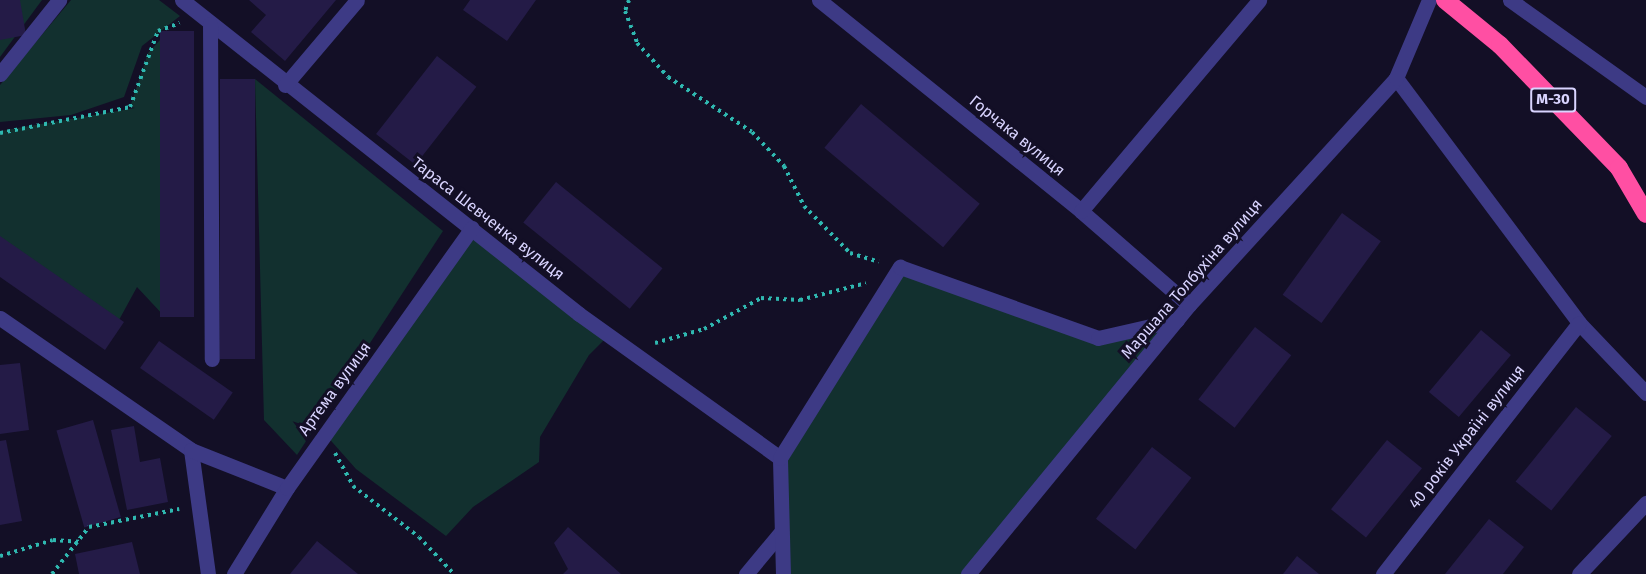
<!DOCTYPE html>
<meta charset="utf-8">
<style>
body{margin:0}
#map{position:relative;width:1646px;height:574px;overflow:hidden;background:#130f26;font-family:"Fira Sans",sans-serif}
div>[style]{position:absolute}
.green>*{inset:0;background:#12302f}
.building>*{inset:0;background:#241b47;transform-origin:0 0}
.path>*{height:4px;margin-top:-2px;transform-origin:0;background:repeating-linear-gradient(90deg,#2fb8b0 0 3px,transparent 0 7.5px)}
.minor>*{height:15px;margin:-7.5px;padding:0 7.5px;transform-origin:7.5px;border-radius:7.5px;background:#3d3a85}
.highway>*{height:18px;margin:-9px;padding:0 9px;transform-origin:9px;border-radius:9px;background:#ff4fa3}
span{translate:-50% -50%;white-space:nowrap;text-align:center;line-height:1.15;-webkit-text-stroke:6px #130f26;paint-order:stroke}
.shield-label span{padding:2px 4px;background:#130f26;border:2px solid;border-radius:4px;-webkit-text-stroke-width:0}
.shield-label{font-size:15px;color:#d9d4ff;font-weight:700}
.street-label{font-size:16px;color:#d9d4ff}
</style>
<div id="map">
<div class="green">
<i style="clip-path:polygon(0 0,42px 0,0 57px)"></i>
<i style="clip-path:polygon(71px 0,159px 0,180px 16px,142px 46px,124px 97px,71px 115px,0 122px,0 85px)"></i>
<i style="clip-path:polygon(160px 40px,165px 317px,137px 287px,119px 320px,0 237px,0 131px,135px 108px,130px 107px,148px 53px)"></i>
<i style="clip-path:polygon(255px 79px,443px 231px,297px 455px,264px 420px)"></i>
<i style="clip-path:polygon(472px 228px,609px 335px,589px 355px,540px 437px,539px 462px,473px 507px,446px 536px,356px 469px,325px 434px)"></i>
<i style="clip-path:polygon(900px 267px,1098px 338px,1177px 320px,968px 574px,788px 574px,780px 458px)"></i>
</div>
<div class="building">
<i style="clip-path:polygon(0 0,20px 0,26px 35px,0 40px)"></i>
<i style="clip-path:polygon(249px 0,336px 0,285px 61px,251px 32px,266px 15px)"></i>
<i style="clip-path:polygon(470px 0,536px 0,507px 41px,463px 10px)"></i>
<i style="left:160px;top:31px;width:34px;height:286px"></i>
<i style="left:437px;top:56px;width:50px;height:99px;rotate:38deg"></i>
<i style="left:220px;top:79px;width:35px;height:280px"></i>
<i style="left:861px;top:104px;width:155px;height:57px;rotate:40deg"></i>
<i style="left:556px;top:182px;width:137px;height:52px;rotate:39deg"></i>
<i style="left:1342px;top:213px;width:48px;height:101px;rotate:36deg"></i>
<i style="clip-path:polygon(0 236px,124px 322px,105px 350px,0 277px)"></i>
<i style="left:1255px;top:327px;width:46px;height:92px;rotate:38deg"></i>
<i style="left:1481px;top:330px;width:39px;height:81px;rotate:40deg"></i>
<i style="left:159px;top:341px;width:90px;height:33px;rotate:35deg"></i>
<i style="clip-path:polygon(20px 363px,29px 430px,0 434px,0 365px)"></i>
<i style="left:1576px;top:407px;width:46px;height:96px;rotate:39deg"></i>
<i style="left:93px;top:420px;width:101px;height:38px;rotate:74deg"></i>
<i style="clip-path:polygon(134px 426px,140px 462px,160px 458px,168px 502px,127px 510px,111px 430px)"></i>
<i style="clip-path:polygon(6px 440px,22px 521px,0 525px,0 441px)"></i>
<i style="left:1387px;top:440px;width:45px;height:89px;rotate:39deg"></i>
<i style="left:1152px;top:447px;width:50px;height:91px;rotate:38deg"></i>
<i style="clip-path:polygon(1489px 519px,1524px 547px,1503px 574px,1445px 574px)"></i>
<i style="clip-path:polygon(568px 527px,621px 574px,563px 574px,568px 569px,554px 543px)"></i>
<i style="clip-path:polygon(317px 541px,358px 574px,290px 574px)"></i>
<i style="clip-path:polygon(132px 542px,140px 574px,79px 574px,75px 554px)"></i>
<i style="clip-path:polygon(1297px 556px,1319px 574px,1283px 574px)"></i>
</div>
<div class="path">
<i style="left:629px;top:0;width:12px;rotate:110deg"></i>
<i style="left:625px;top:11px;width:34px;rotate:69deg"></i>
<i style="left:637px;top:43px;width:46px;rotate:47.6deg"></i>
<i style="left:668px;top:77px;width:100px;rotate:33.2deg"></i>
<i style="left:752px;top:132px;width:47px;rotate:46.7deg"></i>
<i style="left:784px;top:166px;width:45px;rotate:63.4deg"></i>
<i style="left:804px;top:206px;width:66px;rotate:45.6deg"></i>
<i style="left:850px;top:253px;width:30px;rotate:17deg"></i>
<i style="left:0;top:133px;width:133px;rotate:-11.3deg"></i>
<i style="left:130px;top:107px;width:81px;rotate:-69.8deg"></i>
<i style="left:158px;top:31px;width:23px;rotate:-20deg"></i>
<i style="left:655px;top:343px;width:51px;rotate:-15.9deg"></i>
<i style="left:704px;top:329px;width:65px;rotate:-28.5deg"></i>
<i style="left:761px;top:298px;width:39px;rotate:3deg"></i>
<i style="left:800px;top:300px;width:68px;rotate:-14.4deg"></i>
<i style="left:335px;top:453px;width:38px;rotate:61deg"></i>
<i style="left:353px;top:486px;width:83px;rotate:37.7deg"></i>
<i style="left:419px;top:537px;width:51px;rotate:46.6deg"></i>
<i style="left:0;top:556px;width:55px;rotate:-16.8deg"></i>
<i style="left:53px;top:540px;width:26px;rotate:4deg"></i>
<i style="left:52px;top:574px;width:60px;rotate:-51.8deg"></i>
<i style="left:89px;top:527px;width:92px;rotate:-11.3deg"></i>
</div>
<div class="minor">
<i style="left:182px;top:0;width:506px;rotate:38.34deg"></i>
<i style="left:579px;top:314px;width:247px;rotate:35.6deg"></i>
<i style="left:819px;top:0;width:336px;rotate:38.8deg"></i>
<i style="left:1081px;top:211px;width:143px;rotate:41deg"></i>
<i style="left:1510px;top:0;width:167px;rotate:35.5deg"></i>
<i style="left:210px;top:24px;width:335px;rotate:89.7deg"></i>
<i style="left:0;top:74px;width:95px;rotate:-51.4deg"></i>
<i style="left:1396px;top:78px;width:306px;rotate:53.2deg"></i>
<i style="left:1579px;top:323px;width:97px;rotate:46.3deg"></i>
<i style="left:285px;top:85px;width:111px;rotate:-49.7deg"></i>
<i style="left:1081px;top:211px;width:276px;rotate:-49.8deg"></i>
<i style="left:0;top:318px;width:232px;rotate:34.6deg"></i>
<i style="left:191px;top:450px;width:125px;rotate:82.2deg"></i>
<i style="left:191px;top:450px;width:103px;rotate:21.6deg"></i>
<i style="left:234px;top:574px;width:101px;rotate:-58.4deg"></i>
<i style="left:287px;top:488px;width:319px;rotate:-54.6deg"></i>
<i style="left:746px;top:574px;width:55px;rotate:-50.2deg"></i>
<i style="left:783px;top:574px;width:116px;rotate:-91.5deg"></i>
<i style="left:780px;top:458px;width:226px;rotate:-57.9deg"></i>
<i style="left:900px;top:267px;width:210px;rotate:19.7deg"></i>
<i style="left:1098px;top:338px;width:81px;rotate:-12.8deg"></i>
<i style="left:968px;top:574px;width:348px;rotate:-50.6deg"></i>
<i style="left:1189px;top:305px;width:307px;rotate:-47.6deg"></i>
<i style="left:1396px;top:78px;width:85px;rotate:-67.1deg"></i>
<i style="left:1383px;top:574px;width:318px;rotate:-52deg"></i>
<i style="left:1579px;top:574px;width:98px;rotate:-46.7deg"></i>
</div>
<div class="highway">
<i style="left:1445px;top:0;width:71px;rotate:39.3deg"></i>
<i style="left:1500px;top:45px;width:171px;rotate:45.9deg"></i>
<i style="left:1619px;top:168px;width:53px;rotate:59.6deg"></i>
</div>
<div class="shield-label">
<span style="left:1553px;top:100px">М-30</span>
</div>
<div class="street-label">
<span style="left:1017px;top:136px;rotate:39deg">Горчака вулиця</span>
<span style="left:488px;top:219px;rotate:38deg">Тараса Шевченка вулиця</span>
<span style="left:1192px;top:279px;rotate:-49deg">Маршала Толбухіна вулиця</span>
<span style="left:335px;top:389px;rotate:-54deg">Артема вулиця</span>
<span style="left:1467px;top:437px;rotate:-52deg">40 років Україні вулиця</span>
</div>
</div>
